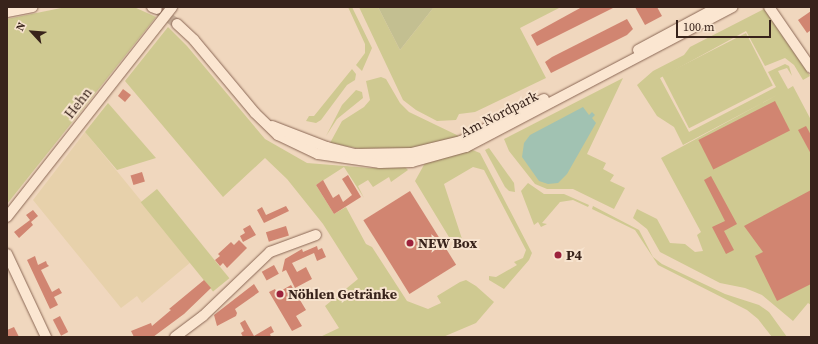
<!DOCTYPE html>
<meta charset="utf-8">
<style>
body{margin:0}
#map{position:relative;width:818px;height:344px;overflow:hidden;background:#f0d7be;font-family:"Source Serif 4",serif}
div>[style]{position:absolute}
.farmland>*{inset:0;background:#e7d1ab}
.green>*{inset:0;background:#cfc991;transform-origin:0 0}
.cemetery>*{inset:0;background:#c3bf91}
.water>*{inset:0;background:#a1c2b2}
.building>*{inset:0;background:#d18571;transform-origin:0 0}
.minor-tunnel>*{height:10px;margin-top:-5px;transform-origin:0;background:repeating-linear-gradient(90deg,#cbb39d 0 10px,transparent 0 15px)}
.roads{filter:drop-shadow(0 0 1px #8a6755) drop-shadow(0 0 1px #8a6755)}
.minor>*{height:10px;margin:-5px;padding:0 5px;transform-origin:5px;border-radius:5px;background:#fbe6d1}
.dots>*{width:11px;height:11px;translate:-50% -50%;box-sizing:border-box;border:2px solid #f7e3ce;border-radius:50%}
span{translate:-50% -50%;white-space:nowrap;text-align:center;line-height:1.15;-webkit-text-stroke:4px #f7e3ce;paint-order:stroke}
.street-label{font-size:14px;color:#38231b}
.poi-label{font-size:14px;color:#38231b;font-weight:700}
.left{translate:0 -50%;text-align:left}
.frame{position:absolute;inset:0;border:8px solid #38231b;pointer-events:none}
.north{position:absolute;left:12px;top:12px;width:40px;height:40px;-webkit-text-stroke:3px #f7e3ce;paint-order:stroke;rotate:296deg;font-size:11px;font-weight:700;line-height:16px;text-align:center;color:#38231b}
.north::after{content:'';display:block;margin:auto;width:14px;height:18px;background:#38231b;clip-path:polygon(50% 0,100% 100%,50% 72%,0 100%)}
.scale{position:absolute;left:676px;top:20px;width:95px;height:18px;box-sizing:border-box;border:2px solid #38231b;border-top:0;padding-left:5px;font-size:12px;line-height:14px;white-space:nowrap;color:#38231b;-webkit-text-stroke:3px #f7e3ce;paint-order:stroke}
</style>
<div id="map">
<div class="farmland">
<i style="clip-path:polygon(85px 132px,191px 262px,142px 303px,137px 296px,121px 308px,33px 200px)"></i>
</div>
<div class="green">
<i style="clip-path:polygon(66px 7px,134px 7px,156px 17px,7px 204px,7px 19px)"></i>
<i style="clip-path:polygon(348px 7px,352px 7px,372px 48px,362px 71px,356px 65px,365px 53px,365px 44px)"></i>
<i style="clip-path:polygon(359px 7px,378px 7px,400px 50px,434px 7px,561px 7px,520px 28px,546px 78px,475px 112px,459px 114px,456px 120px,437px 121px,416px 110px,403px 100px)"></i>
<i style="clip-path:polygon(764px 9px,810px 76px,803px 80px,794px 65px,785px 58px,765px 66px,746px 31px,660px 78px,689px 132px,776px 87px,768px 72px,785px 64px,789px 66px,792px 76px,787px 68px,778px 71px,788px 89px,793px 86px,811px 120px,811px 305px,808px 303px,793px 321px,762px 295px,745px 288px,720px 283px,660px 252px,647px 229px,633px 218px,637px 209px,657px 219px,670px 243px,685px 244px,695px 252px,703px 251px,697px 235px,701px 232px,661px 158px,777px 95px,683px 145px,674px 127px,657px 116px,637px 85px,653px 71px,684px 55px,690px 47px)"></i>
<i style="clip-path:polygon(168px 27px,187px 46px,265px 139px,307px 163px,370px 168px,405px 167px,408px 170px,391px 182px,389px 177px,373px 187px,368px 180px,358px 186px,364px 198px,344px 167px,316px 185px,334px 214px,346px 207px,366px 244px,372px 247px,407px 301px,428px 309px,441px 303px,437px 296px,460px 282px,466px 280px,476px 286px,494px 302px,476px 323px,443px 337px,320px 337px,339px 328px,325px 306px,358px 279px,323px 224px,287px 179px,265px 158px,223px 197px,125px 81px)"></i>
<i style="left:746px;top:33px;width:59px;height:94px;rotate:63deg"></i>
<i style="clip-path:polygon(352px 69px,356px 74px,355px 80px,347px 85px,321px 120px,316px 123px,306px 121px,309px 116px,314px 116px)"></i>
<i style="clip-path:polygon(381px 77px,386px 79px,400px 103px,409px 112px,463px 138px,403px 150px,366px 150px,330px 143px,342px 121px,364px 107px,370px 100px,366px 81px)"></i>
<i style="clip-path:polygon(623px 78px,587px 154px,606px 163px,603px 169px,614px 175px,610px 181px,625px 188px,614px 209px,573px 189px,547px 189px,535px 184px,509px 151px,504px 139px)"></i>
<i style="clip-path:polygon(356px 90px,362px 92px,363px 98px,337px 119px,326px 136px,342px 105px)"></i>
<i style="clip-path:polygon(108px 103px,156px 158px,117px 170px,85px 132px)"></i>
<i style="clip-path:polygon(489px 148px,514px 183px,515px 192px,509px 191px,505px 187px,485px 150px)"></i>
<i style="clip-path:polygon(470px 149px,480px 153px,532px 253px,529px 260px,504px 289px,489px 280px,489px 276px,496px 277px,517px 265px,514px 262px,523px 258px,526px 250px,484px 170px,473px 167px,444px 184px,463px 242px,455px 247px,415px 181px,425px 163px)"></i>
<i style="clip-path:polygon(528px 183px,544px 194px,564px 194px,589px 205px,588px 207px,573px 200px,560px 202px,542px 223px,547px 224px,541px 227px,538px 222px,534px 225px,521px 191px)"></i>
<i style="left:157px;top:189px;width:115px;height:21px;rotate:51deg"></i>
<i style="clip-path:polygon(593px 206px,639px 230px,653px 257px,662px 264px,725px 294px,759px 305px,769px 312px,787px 337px,772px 337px,758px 319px,747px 310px,658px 265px,635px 230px,592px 209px)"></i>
</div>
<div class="cemetery">
<i style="clip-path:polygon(378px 7px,434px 7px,400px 50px)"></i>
</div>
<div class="water">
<i style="clip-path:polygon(583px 107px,589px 115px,592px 112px,595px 115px,592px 118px,596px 123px,567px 174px,558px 183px,548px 184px,539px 181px,522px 157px,524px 143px,530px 135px)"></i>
</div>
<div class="building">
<i style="clip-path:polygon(582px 7px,615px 7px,537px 46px,531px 35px)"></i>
<i style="clip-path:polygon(635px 7px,657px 7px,662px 16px,645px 25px)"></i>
<i style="clip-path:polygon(811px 11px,811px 30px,807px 33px,798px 20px)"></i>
<i style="clip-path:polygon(627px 19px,633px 29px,627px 35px,551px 73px,545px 62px,552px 57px)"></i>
<i style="clip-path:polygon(123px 89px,131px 95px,125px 102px,118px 96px)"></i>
<i style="left:775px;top:101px;width:33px;height:86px;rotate:63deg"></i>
<i style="clip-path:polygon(806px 126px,811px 135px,811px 154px,798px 130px)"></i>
<i style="left:142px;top:172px;width:10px;height:12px;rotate:73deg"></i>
<i style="clip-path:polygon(348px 175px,361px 197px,334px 214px,316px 185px,323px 180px,333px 198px,339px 194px,343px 202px,352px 195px,342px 179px)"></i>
<i style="clip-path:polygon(711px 176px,737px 224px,724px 231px,734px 250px,726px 254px,712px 227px,725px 221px,704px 180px)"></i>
<i style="clip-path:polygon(811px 190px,811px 284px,777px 301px,755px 256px,763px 252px,744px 226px)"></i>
<i style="left:410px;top:191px;width:87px;height:55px;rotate:58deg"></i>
<i style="clip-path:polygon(286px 206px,289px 211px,264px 223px,257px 210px,262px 207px,266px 215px)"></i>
<i style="clip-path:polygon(33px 210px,38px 216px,31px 222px,33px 225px,19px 238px,14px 232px,30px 220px,26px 215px)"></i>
<i style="clip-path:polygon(250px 225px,256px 235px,243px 242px,240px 236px,245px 233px,243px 229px)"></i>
<i style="left:286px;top:226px;width:10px;height:21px;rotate:73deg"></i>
<i style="clip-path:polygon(239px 240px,247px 248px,227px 268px,223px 263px,220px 266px,215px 260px,220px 256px,218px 254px,231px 242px,234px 245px)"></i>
<i style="clip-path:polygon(317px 246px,318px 250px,322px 248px,326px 257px,317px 261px,314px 253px,292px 263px,297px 272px,306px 267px,312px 279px,295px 288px,286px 270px,282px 272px,285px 259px,302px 249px,303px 252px)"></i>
<i style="clip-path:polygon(35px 256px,38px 265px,46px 261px,47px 264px,49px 266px,41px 270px,52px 292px,59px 288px,62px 293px,54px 297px,58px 305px,50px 309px,27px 260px)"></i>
<i style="left:274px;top:265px;width:10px;height:14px;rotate:61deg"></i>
<i style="clip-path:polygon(204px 280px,211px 288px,184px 314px,153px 337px,134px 337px,131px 331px,151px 323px,152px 326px,171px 310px,169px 309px)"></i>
<i style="clip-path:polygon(254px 284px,259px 292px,235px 309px,237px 313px,236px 316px,217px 326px,214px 315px)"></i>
<i style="clip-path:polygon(291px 285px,306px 310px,296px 316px,302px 326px,292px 331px,269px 292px,275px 289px,277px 293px)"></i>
<i style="left:60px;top:316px;width:18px;height:8px;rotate:63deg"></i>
<i style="clip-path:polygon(245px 320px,254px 336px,271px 326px,274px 332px,270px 334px,271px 337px,243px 337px,241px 333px,244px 331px,240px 323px)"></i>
<i style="clip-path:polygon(14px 327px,19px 337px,7px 337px,7px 330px)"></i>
</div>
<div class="minor-tunnel">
<i style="left:158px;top:10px;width:24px;rotate:36deg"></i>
</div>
<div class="roads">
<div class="minor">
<i style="left:152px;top:7px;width:5px;rotate:22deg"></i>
<i style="left:769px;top:7px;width:74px;rotate:55.5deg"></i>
<i style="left:7px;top:12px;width:26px;rotate:-11deg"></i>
<i style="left:177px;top:24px;width:23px;rotate:43deg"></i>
<i style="left:194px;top:40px;width:95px;rotate:50.1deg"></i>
<i style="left:255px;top:113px;width:32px;rotate:44deg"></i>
<i style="left:278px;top:135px;width:44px;rotate:25.4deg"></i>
<i style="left:318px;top:154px;width:63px;rotate:8.3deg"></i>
<i style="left:380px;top:163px;width:32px;rotate:-2deg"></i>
<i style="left:412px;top:162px;width:56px;rotate:-15.5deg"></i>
<i style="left:466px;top:147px;width:301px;rotate:-27.7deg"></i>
<i style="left:638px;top:50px;width:91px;rotate:-28.3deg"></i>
<i style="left:272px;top:126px;width:59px;rotate:20.9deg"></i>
<i style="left:327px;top:147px;width:29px;rotate:14deg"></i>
<i style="left:355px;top:154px;width:56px;rotate:-1deg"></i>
<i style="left:411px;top:153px;width:51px;rotate:-13.5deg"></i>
<i style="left:461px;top:141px;width:93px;rotate:-26.8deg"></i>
<i style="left:7px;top:217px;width:267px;rotate:-51.8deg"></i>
<i style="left:7px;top:254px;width:92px;rotate:64.8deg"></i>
<i style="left:175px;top:337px;width:35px;rotate:-37deg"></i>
<i style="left:203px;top:316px;width:93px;rotate:-43.7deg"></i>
<i style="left:270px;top:252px;width:49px;rotate:-20.3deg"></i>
</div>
</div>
<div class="dots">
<i style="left:410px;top:243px;background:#9c223c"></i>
<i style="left:558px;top:255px;background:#9c223c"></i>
<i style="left:280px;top:294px;background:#9c223c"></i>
</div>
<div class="street-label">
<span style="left:78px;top:103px;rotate:-52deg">Hehn</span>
<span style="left:499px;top:114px;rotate:-27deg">Am Nordpark</span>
</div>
<div class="poi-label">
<span class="left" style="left:418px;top:243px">NEW Box</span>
<span class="left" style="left:566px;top:255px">P4</span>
<span class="left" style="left:288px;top:294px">Nöhlen Getränke</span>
</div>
<div class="frame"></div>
<div class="north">N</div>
<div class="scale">100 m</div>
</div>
